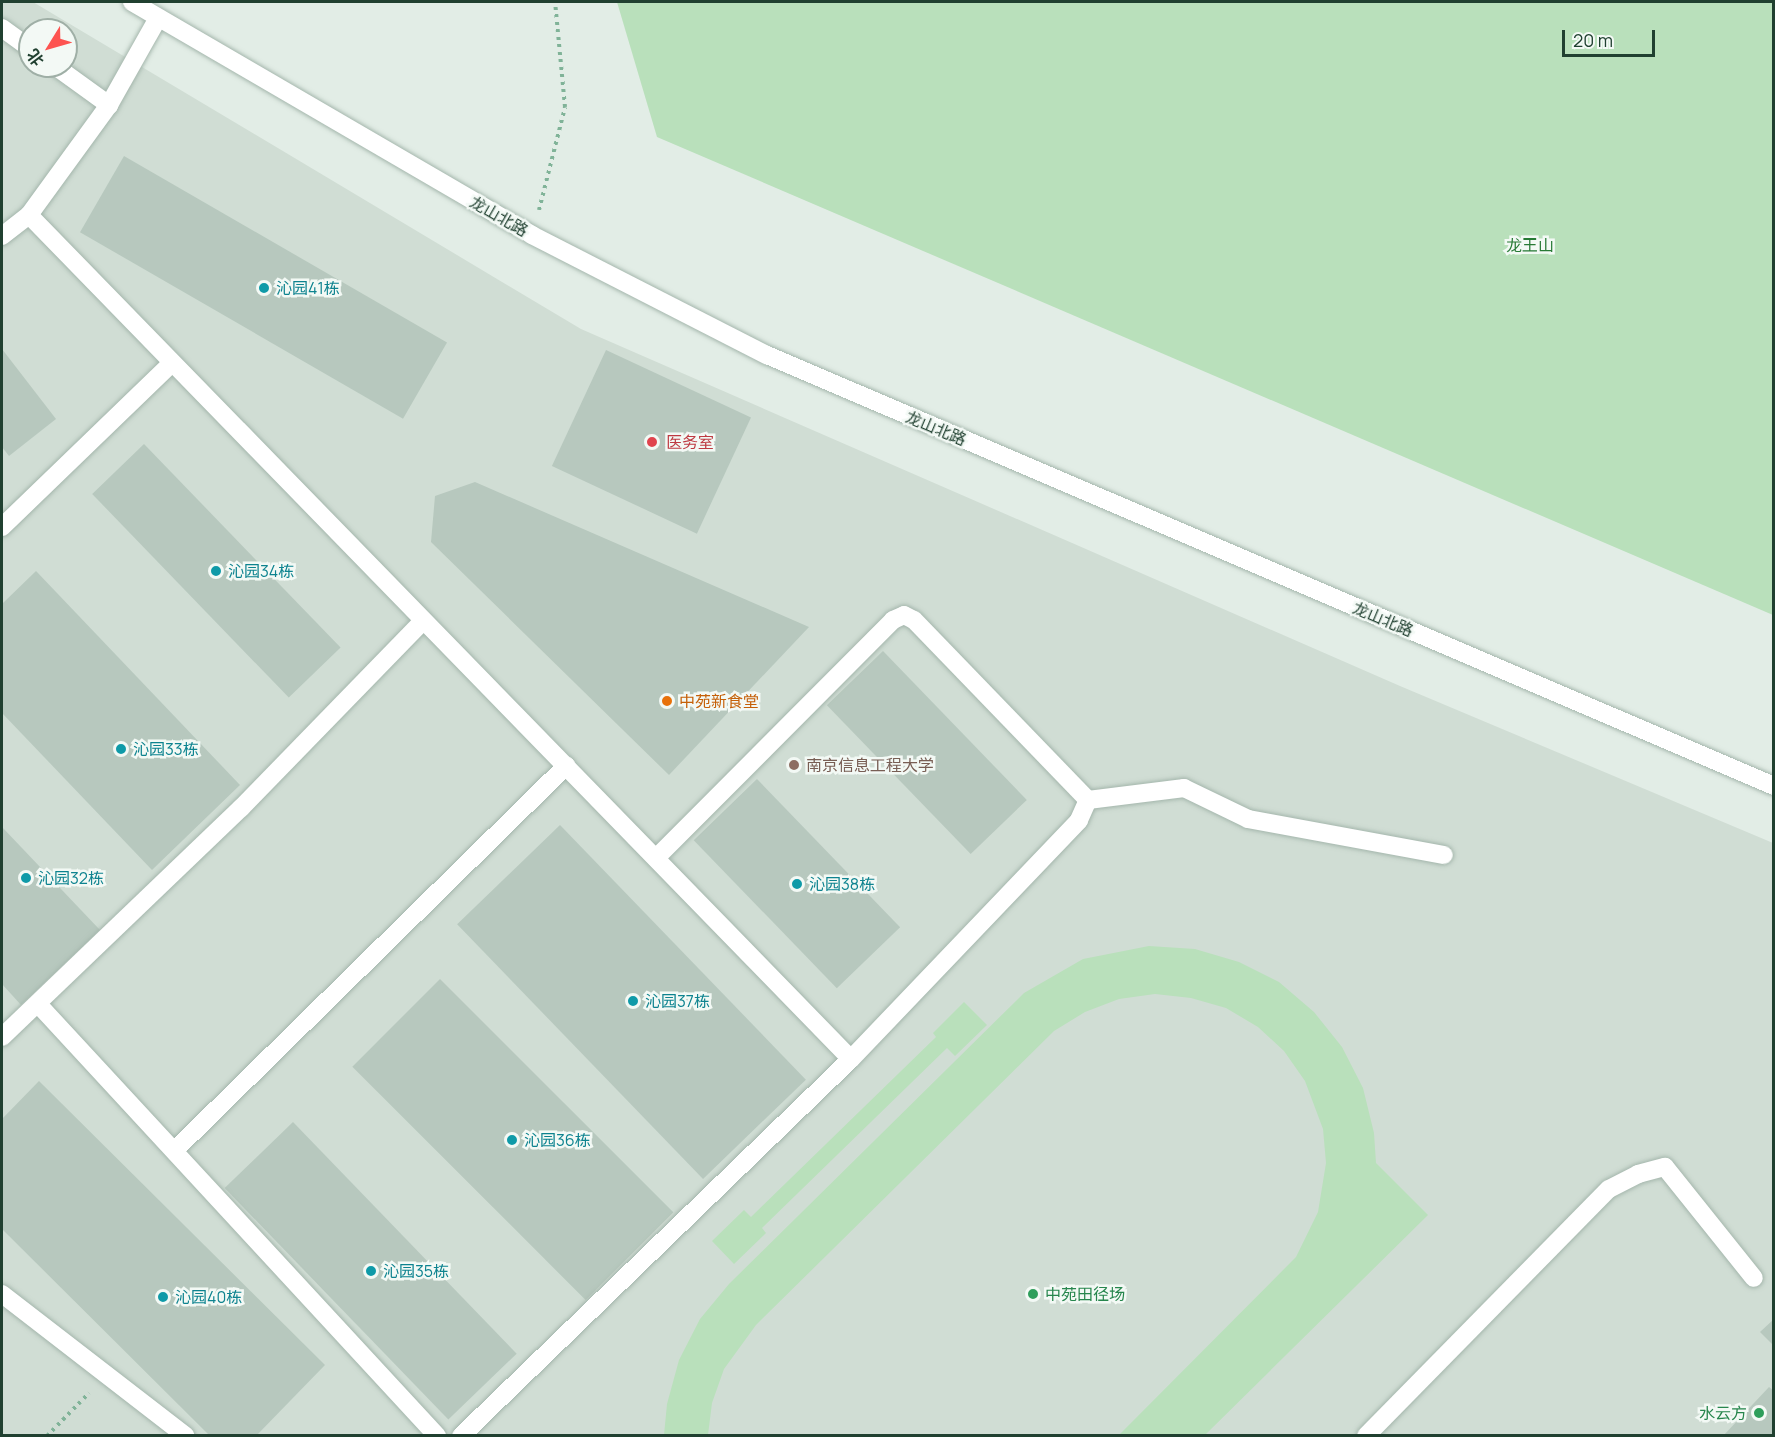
<!DOCTYPE html>
<meta charset="utf-8">
<style>
body{margin:0}
#map{position:relative;width:1775px;height:1437px;overflow:hidden;background:#e2ede6;font-family:Manrope,"Noto Sans SC",sans-serif}
div>[style]{position:absolute}
.built>*{inset:0;background:#d0ddd4}
.green>*{inset:0;background:#b9e0bb}
.building>*{inset:0;background:#b7c8be;transform-origin:0 0}
.path>*{height:4px;margin-top:-2px;transform-origin:0;background:repeating-linear-gradient(90deg,#80b398 0 3px,transparent 0 7.5px)}
.roads{filter:drop-shadow(0 0 2px #a4b6ac) drop-shadow(0 0 2px #a4b6ac)}
.minor>*{height:18px;margin:-9px;padding:0 9px;transform-origin:9px;border-radius:9px;background:#fff}
.dots>*{width:16px;height:16px;translate:-50% -50%;box-sizing:border-box;border:3px solid #f3f9f5;border-radius:50%}
span{translate:-50% -50%;white-space:nowrap;text-align:center;line-height:1.15;-webkit-text-stroke:5px #f3f9f5;paint-order:stroke}
.street-label{font-size:16px;color:#204030}
.park-label{font-size:16px;color:#277a35}
.culture-label{font-size:16px;color:#0d838f}
.left{translate:0 -50%;text-align:left}
.health-label{font-size:16px;color:#be3a42}
.food-label{font-size:16px;color:#c56008}
.education-label{font-size:16px;color:#785e54}
.leisure-label{font-size:16px;color:#27864d}
.right{translate:-100% -50%;text-align:right}
.frame{position:absolute;inset:0;border:3px solid #204030;pointer-events:none}
.north{position:absolute;left:18px;top:18px;width:60px;height:60px;box-sizing:border-box;background:#f3f9f5;border:2px solid #9fafa6;border-radius:50%;rotate:233deg;font-size:16px;font-weight:700;line-height:24px;text-align:center;color:#204030}
.north::after{content:'';display:block;margin:auto;width:21px;height:27px;background:#fd5451;clip-path:polygon(50% 0,100% 100%,50% 72%,0 100%)}
.scale{position:absolute;left:1562px;top:30px;width:93px;height:27px;box-sizing:border-box;border:3px solid #204030;border-top:0;padding-left:8px;font-size:18px;line-height:21px;white-space:nowrap;color:#204030;-webkit-text-stroke:4px #f3f9f5;paint-order:stroke}
</style>
<div id="map">
<div class="built">
<i style="clip-path:polygon(evenodd,2px 2px,33px 2px,581px 329px,1400px 686px,1773px 843px,1773px 1435px,2px 1436px,2px 2px,30px 30px,66px 30px,66px 66px,30px 66px,30px 30px)"></i>
</div>
<div class="green">
<i style="clip-path:polygon(617px 2px,1773px 2px,1773px 615px,657px 137px)"></i>
<i style="clip-path:polygon(1149px 946px,1195px 949px,1239px 962px,1279px 982px,1314px 1012px,1342px 1047px,1363px 1088px,1374px 1133px,1376px 1163px,1428px 1215px,1205px 1435px,1119px 1435px,1296px 1257px,1318px 1212px,1326px 1163px,1323px 1129px,1305px 1081px,1284px 1051px,1258px 1027px,1226px 1008px,1191px 998px,1155px 994px,1119px 999px,1085px 1012px,1054px 1031px,756px 1325px,724px 1369px,712px 1403px,708px 1435px,664px 1435px,667px 1404px,679px 1360px,700px 1319px,729px 1284px,1024px 993px,1083px 959px)"></i>
<i style="clip-path:polygon(964px 1002px,987px 1025px,955px 1056px,947px 1048px,762px 1228px,766px 1233px,734px 1264px,712px 1241px,744px 1210px,751px 1217px,936px 1037px,933px 1033px)"></i>
</div>
<div class="building">
<i style="left:124px;top:156px;width:373px;height:88px;rotate:30deg"></i>
<i style="clip-path:polygon(2px 349px,56px 419px,9px 456px,2px 447px)"></i>
<i style="left:606px;top:350px;width:160px;height:128px;rotate:25deg"></i>
<i style="left:144px;top:444px;width:283px;height:72px;rotate:46deg"></i>
<i style="clip-path:polygon(475px 482px,809px 627px,669px 775px,431px 542px,435px 496px)"></i>
<i style="clip-path:polygon(36px 571px,240px 785px,152px 870px,2px 713px,2px 604px)"></i>
<i style="left:883px;top:651px;width:207px;height:78px;rotate:46deg"></i>
<i style="left:757px;top:779px;width:206px;height:88px;rotate:46deg"></i>
<i style="left:560px;top:825px;width:354px;height:143px;rotate:46deg"></i>
<i style="clip-path:polygon(2px 827px,100px 930px,21px 1005px,2px 984px)"></i>
<i style="left:440px;top:979px;width:330px;height:124px;rotate:45deg"></i>
<i style="clip-path:polygon(39px 1081px,325px 1365px,256px 1436px,210px 1436px,2px 1229px,2px 1119px)"></i>
<i style="left:293px;top:1122px;width:322px;height:95px;rotate:46deg"></i>
<i style="clip-path:polygon(1774px 1319px,1774px 1346px,1760px 1332px)"></i>
<i style="clip-path:polygon(1769px 1387px,1774px 1391px,1774px 1436px,1723px 1436px)"></i>
</div>
<div class="path">
<i style="left:539px;top:210px;width:106px;rotate:-75.8deg"></i>
<i style="left:565px;top:107px;width:105px;rotate:-95.4deg"></i>
<i style="left:47px;top:1436px;width:60px;rotate:-45.7deg"></i>
</div>
<div class="roads">
<div class="minor">
<i style="left:132px;top:2px;width:463px;rotate:30.2deg"></i>
<i style="left:532px;top:235px;width:264px;rotate:27.1deg"></i>
<i style="left:767px;top:355px;width:1095px;rotate:23.17deg"></i>
<i style="left:2px;top:28px;width:34px;rotate:36deg"></i>
<i style="left:55px;top:66px;width:67px;rotate:35.8deg"></i>
<i style="left:29px;top:215px;width:1178px;rotate:45.76deg"></i>
<i style="left:2px;top:236px;width:34px;rotate:-38deg"></i>
<i style="left:29px;top:215px;width:136px;rotate:-54deg"></i>
<i style="left:109px;top:105px;width:100px;rotate:-60.6deg"></i>
<i style="left:2px;top:527px;width:235px;rotate:-44deg"></i>
<i style="left:656px;top:858px;width:336px;rotate:-45.1deg"></i>
<i style="left:893px;top:620px;width:12px;rotate:-24deg"></i>
<i style="left:904px;top:615px;width:11px;rotate:27deg"></i>
<i style="left:914px;top:620px;width:250px;rotate:46deg"></i>
<i style="left:38px;top:1004px;width:588px;rotate:47.27deg"></i>
<i style="left:2px;top:1037px;width:331px;rotate:-43.8deg"></i>
<i style="left:241px;top:808px;width:261px;rotate:-45.8deg"></i>
<i style="left:176px;top:1149px;width:547px;rotate:-44.48deg"></i>
<i style="left:2px;top:1294px;width:232px;rotate:37.7deg"></i>
<i style="left:461px;top:1436px;width:542px;rotate:-44.03deg"></i>
<i style="left:851px;top:1059px;width:330px;rotate:-46.3deg"></i>
<i style="left:1079px;top:820px;width:22px;rotate:-66deg"></i>
<i style="left:1088px;top:800px;width:97px;rotate:-7.1deg"></i>
<i style="left:1184px;top:788px;width:71px;rotate:25.8deg"></i>
<i style="left:1248px;top:819px;width:199px;rotate:10.4deg"></i>
<i style="left:1366px;top:1436px;width:346px;rotate:-45.5deg"></i>
<i style="left:1609px;top:1189px;width:33px;rotate:-27deg"></i>
<i style="left:1638px;top:1174px;width:28px;rotate:-15deg"></i>
<i style="left:1665px;top:1167px;width:142px;rotate:51.3deg"></i>
</div>
</div>
<div class="dots">
<i style="left:264px;top:288px;background:#0f9aa8"></i>
<i style="left:652px;top:442px;background:#e0444e"></i>
<i style="left:216px;top:571px;background:#0f9aa8"></i>
<i style="left:667px;top:701px;background:#e8710a"></i>
<i style="left:121px;top:749px;background:#0f9aa8"></i>
<i style="left:794px;top:765px;background:#8d6e63"></i>
<i style="left:26px;top:878px;background:#0f9aa8"></i>
<i style="left:797px;top:884px;background:#0f9aa8"></i>
<i style="left:633px;top:1001px;background:#0f9aa8"></i>
<i style="left:512px;top:1140px;background:#0f9aa8"></i>
<i style="left:371px;top:1271px;background:#0f9aa8"></i>
<i style="left:1033px;top:1294px;background:#2e9e5b"></i>
<i style="left:163px;top:1297px;background:#0f9aa8"></i>
<i style="left:1759px;top:1413px;background:#2e9e5b"></i>
</div>
<div class="street-label">
<span style="left:499px;top:216px;rotate:30deg">龙山北路</span>
<span style="left:936px;top:428px;rotate:23deg">龙山北路</span>
<span style="left:1383px;top:619px;rotate:23deg">龙山北路</span>
</div>
<div class="park-label">
<span style="left:1530px;top:245px">龙王山</span>
</div>
<div class="culture-label">
<span class="left" style="left:276px;top:288px">沁园41栋</span>
<span class="left" style="left:228px;top:571px">沁园34栋</span>
<span class="left" style="left:133px;top:749px">沁园33栋</span>
<span class="left" style="left:38px;top:878px">沁园32栋</span>
<span class="left" style="left:809px;top:884px">沁园38栋</span>
<span class="left" style="left:645px;top:1001px">沁园37栋</span>
<span class="left" style="left:524px;top:1140px">沁园36栋</span>
<span class="left" style="left:383px;top:1271px">沁园35栋</span>
<span class="left" style="left:175px;top:1297px">沁园40栋</span>
</div>
<div class="health-label">
<span class="left" style="left:666px;top:442px">医务室</span>
</div>
<div class="food-label">
<span class="left" style="left:679px;top:701px">中苑新食堂</span>
</div>
<div class="education-label">
<span class="left" style="left:806px;top:765px">南京信息工程大学</span>
</div>
<div class="leisure-label">
<span class="left" style="left:1045px;top:1294px">中苑田径场</span>
<span class="right" style="left:1747px;top:1413px">水云方</span>
</div>
<div class="frame"></div>
<div class="north">北</div>
<div class="scale">20 m</div>
</div>
